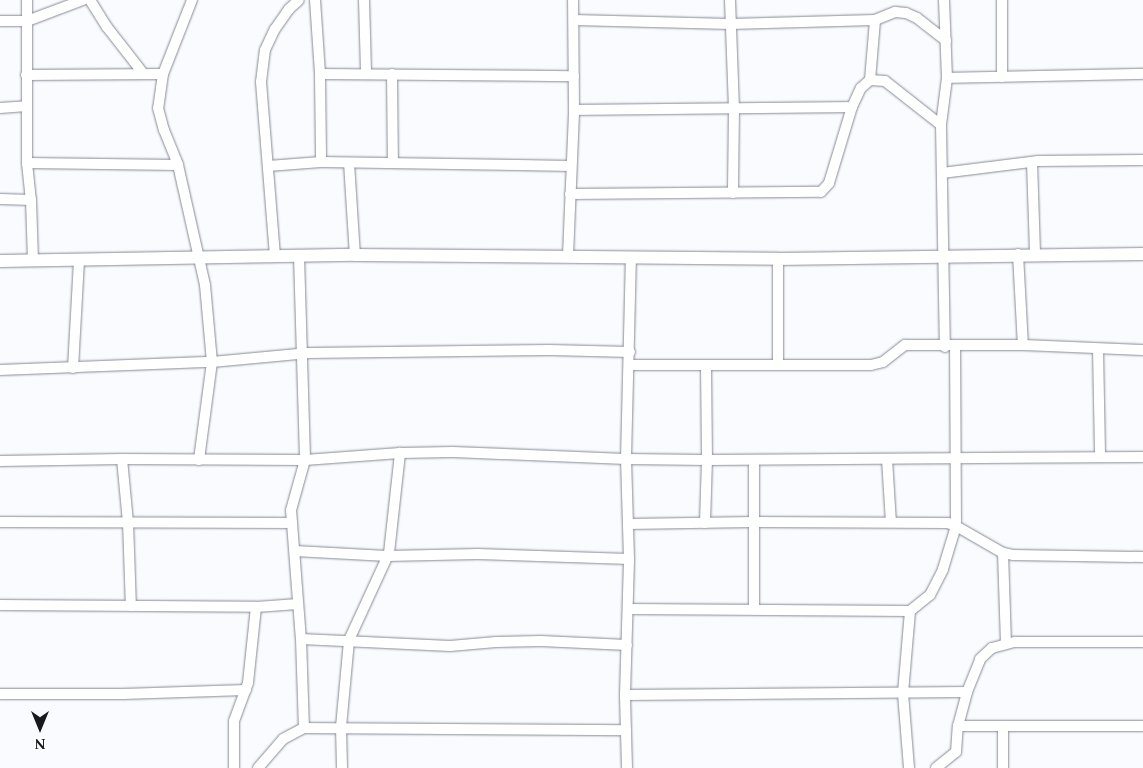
<!DOCTYPE html>
<style>
body{margin:0}
#map{position:relative;width:1143px;height:768px;overflow:hidden;background:#fafbfe;font-family:Spectral,serif}
div>[style]{position:absolute}
.roads{filter:drop-shadow(0 0 1px #858a97) drop-shadow(0 0 1px #858a97)}
.minor>*{height:10px;margin:-5px;padding:0 5px;transform-origin:5px;border-radius:5px;background:#fff}
.tertiary>*{height:12px;margin:-6px;padding:0 6px;transform-origin:6px;border-radius:6px;background:#fff}
span{translate:-50% -50%;white-space:nowrap;text-align:center;line-height:1.15;-webkit-text-stroke:4px #fff;paint-order:stroke}
.north{position:absolute;left:15px;top:703px;width:50px;height:50px;-webkit-text-stroke:4px #fff;paint-order:stroke;rotate:180deg;font-size:14px;font-weight:700;line-height:20px;text-align:center;color:#18191e}
.north::after{content:'';display:block;margin:auto;width:18px;height:22px;background:#18191e;clip-path:polygon(50% 0,100% 100%,50% 72%,0 100%)}
</style>
<div id="map">
<div class="roads">
<div class="minor">
<i style="left:27px;top:0;width:163px;rotate:90deg"></i>
<i style="left:27px;top:163px;width:37px;rotate:84deg"></i>
<i style="left:31px;top:200px;width:60px;rotate:88.1deg"></i>
<i style="left:90px;top:0;width:32px;rotate:58deg"></i>
<i style="left:107px;top:27px;width:58px;rotate:52deg"></i>
<i style="left:192px;top:0;width:79px;rotate:111.4deg"></i>
<i style="left:163px;top:74px;width:34px;rotate:98deg"></i>
<i style="left:158px;top:108px;width:23px;rotate:75deg"></i>
<i style="left:164px;top:130px;width:38px;rotate:68deg"></i>
<i style="left:178px;top:165px;width:123px;rotate:77.3deg"></i>
<i style="left:205px;top:285px;width:77px;rotate:84.8deg"></i>
<i style="left:212px;top:362px;width:99px;rotate:97.6deg"></i>
<i style="left:315px;top:0;width:74px;rotate:86.1deg"></i>
<i style="left:320px;top:74px;width:88px;rotate:89.3deg"></i>
<i style="left:364px;top:0;width:73px;rotate:88.4deg"></i>
<i style="left:730px;top:0;width:108px;rotate:87.9deg"></i>
<i style="left:734px;top:108px;width:85px;rotate:90.7deg"></i>
<i style="left:944px;top:0;width:78px;rotate:87.8deg"></i>
<i style="left:947px;top:78px;width:47px;rotate:97.3deg"></i>
<i style="left:941px;top:125px;width:222px;rotate:89deg"></i>
<i style="left:574px;top:20px;width:156px;rotate:1.5deg"></i>
<i style="left:730px;top:24px;width:145px;rotate:-1.6deg"></i>
<i style="left:875px;top:20px;width:22px;rotate:-22deg"></i>
<i style="left:895px;top:12px;width:11px;rotate:5deg"></i>
<i style="left:906px;top:13px;width:12px;rotate:24deg"></i>
<i style="left:917px;top:18px;width:37px;rotate:38deg"></i>
<i style="left:0;top:21px;width:27px"></i>
<i style="left:27px;top:21px;width:60px;rotate:-20.6deg"></i>
<i style="left:320px;top:74px;width:254px;rotate:0.5deg"></i>
<i style="left:392px;top:74px;width:89px;rotate:89.4deg"></i>
<i style="left:26px;top:75px;width:137px;rotate:-0.4deg"></i>
<i style="left:1002px;top:77px;width:77px;rotate:-90deg"></i>
<i style="left:947px;top:78px;width:196px;rotate:-1.2deg"></i>
<i style="left:870px;top:80px;width:60px;rotate:-85.2deg"></i>
<i style="left:0;top:108px;width:27px;rotate:-4deg"></i>
<i style="left:574px;top:110px;width:278px;rotate:-0.6deg"></i>
<i style="left:1032px;top:162px;width:92px;rotate:88.1deg"></i>
<i style="left:27px;top:163px;width:151px;rotate:0.8deg"></i>
<i style="left:349px;top:163px;width:92px;rotate:86.3deg"></i>
<i style="left:268px;top:166px;width:53px;rotate:-4.3deg"></i>
<i style="left:321px;top:162px;width:250px;rotate:0.9deg"></i>
<i style="left:942px;top:173px;width:97px;rotate:-7.1deg"></i>
<i style="left:1038px;top:161px;width:105px;rotate:-0.5deg"></i>
<i style="left:570px;top:194px;width:251px;rotate:-0.5deg"></i>
<i style="left:821px;top:192px;width:12px;rotate:-48deg"></i>
<i style="left:829px;top:183px;width:79px;rotate:-73.2deg"></i>
<i style="left:852px;top:107px;width:21px;rotate:-65deg"></i>
<i style="left:861px;top:88px;width:12px;rotate:-42deg"></i>
<i style="left:870px;top:80px;width:15px;rotate:4deg"></i>
<i style="left:885px;top:81px;width:71px;rotate:38.2deg"></i>
<i style="left:0;top:199px;width:31px;rotate:2deg"></i>
<i style="left:1018px;top:254px;width:91px;rotate:86.9deg"></i>
<i style="left:1023px;top:345px;width:120px;rotate:2.4deg"></i>
<i style="left:275px;top:256px;width:175px;rotate:-94.6deg"></i>
<i style="left:261px;top:82px;width:32px;rotate:-83deg"></i>
<i style="left:265px;top:50px;width:23px;rotate:-65deg"></i>
<i style="left:275px;top:29px;width:24px;rotate:-55deg"></i>
<i style="left:289px;top:9px;width:13px;rotate:-42deg"></i>
<i style="left:299px;top:256px;width:204px;rotate:88.3deg"></i>
<i style="left:305px;top:460px;width:52px;rotate:105.6deg"></i>
<i style="left:291px;top:510px;width:129px;rotate:85.6deg"></i>
<i style="left:301px;top:639px;width:89px;rotate:88.1deg"></i>
<i style="left:568px;top:256px;width:146px;rotate:-87.6deg"></i>
<i style="left:574px;top:110px;width:110px;rotate:-90.5deg"></i>
<i style="left:778px;top:259px;width:105px;rotate:90deg"></i>
<i style="left:1098px;top:349px;width:108px;rotate:88.9deg"></i>
<i style="left:630px;top:365px;width:241px"></i>
<i style="left:871px;top:365px;width:12px;rotate:-14deg"></i>
<i style="left:883px;top:362px;width:28px;rotate:-38deg"></i>
<i style="left:905px;top:345px;width:118px"></i>
<i style="left:73px;top:368px;width:108px;rotate:-86.8deg"></i>
<i style="left:0;top:370px;width:212px;rotate:-2.2deg"></i>
<i style="left:212px;top:362px;width:97px;rotate:-5.3deg"></i>
<i style="left:309px;top:353px;width:241px;rotate:-0.7deg"></i>
<i style="left:550px;top:350px;width:80px;rotate:1.4deg"></i>
<i style="left:122px;top:459px;width:63px;rotate:84.6deg"></i>
<i style="left:128px;top:522px;width:84px;rotate:88deg"></i>
<i style="left:887px;top:459px;width:63px;rotate:86.4deg"></i>
<i style="left:0;top:461px;width:122px;rotate:-0.9deg"></i>
<i style="left:122px;top:459px;width:183px;rotate:0.3deg"></i>
<i style="left:305px;top:460px;width:95px;rotate:-4.2deg"></i>
<i style="left:400px;top:453px;width:53px;rotate:-1.1deg"></i>
<i style="left:453px;top:452px;width:173px;rotate:2.3deg"></i>
<i style="left:626px;top:459px;width:81px;rotate:0.7deg"></i>
<i style="left:707px;top:460px;width:436px;rotate:-0.4deg"></i>
<i style="left:0;top:522px;width:292px;rotate:0.2deg"></i>
<i style="left:705px;top:523px;width:63px;rotate:-88.2deg"></i>
<i style="left:707px;top:460px;width:94px;rotate:-90.6deg"></i>
<i style="left:628px;top:524px;width:126px;rotate:-0.9deg"></i>
<i style="left:754px;top:522px;width:194px;rotate:0.3deg"></i>
<i style="left:948px;top:523px;width:9px;rotate:21deg"></i>
<i style="left:956px;top:526px;width:54px;rotate:29.9deg"></i>
<i style="left:1003px;top:553px;width:10px;rotate:11deg"></i>
<i style="left:1013px;top:555px;width:130px;rotate:0.9deg"></i>
<i style="left:295px;top:551px;width:92px;rotate:3.1deg"></i>
<i style="left:387px;top:556px;width:91px;rotate:-1.3deg"></i>
<i style="left:478px;top:554px;width:151px;rotate:1.9deg"></i>
<i style="left:1003px;top:553px;width:90px;rotate:88.1deg"></i>
<i style="left:0;top:605px;width:256px;rotate:0.4deg"></i>
<i style="left:256px;top:607px;width:42px;rotate:-4.1deg"></i>
<i style="left:629px;top:609px;width:281px;rotate:0.4deg"></i>
<i style="left:754px;top:609px;width:149px;rotate:-90deg"></i>
<i style="left:301px;top:639px;width:149px;rotate:2.7deg"></i>
<i style="left:450px;top:646px;width:46px;rotate:-5deg"></i>
<i style="left:496px;top:642px;width:45px;rotate:-1.3deg"></i>
<i style="left:541px;top:641px;width:86px;rotate:2.7deg"></i>
<i style="left:0;top:694px;width:123px"></i>
<i style="left:123px;top:694px;width:123px;rotate:-1.9deg"></i>
<i style="left:625px;top:695px;width:342px;rotate:-0.5deg"></i>
<i style="left:958px;top:726px;width:185px"></i>
<i style="left:1003px;top:726px;width:42px;rotate:90deg"></i>
<i style="left:234px;top:768px;width:47px;rotate:-90deg"></i>
<i style="left:234px;top:721px;width:40px;rotate:-69.8deg"></i>
<i style="left:248px;top:683px;width:76px;rotate:-84deg"></i>
<i style="left:258px;top:768px;width:38px;rotate:-49deg"></i>
<i style="left:283px;top:739px;width:24px;rotate:-28deg"></i>
<i style="left:304px;top:728px;width:322px;rotate:0.4deg"></i>
<i style="left:342px;top:768px;width:41px;rotate:-91.4deg"></i>
<i style="left:341px;top:727px;width:87px;rotate:-84.7deg"></i>
<i style="left:349px;top:640px;width:96px;rotate:-65.3deg"></i>
<i style="left:389px;top:553px;width:101px;rotate:-83.7deg"></i>
<i style="left:627px;top:768px;width:73px;rotate:-91.6deg"></i>
<i style="left:625px;top:695px;width:136px;rotate:-88.3deg"></i>
<i style="left:629px;top:559px;width:100px;rotate:-91.7deg"></i>
<i style="left:626px;top:459px;width:202px;rotate:-88.6deg"></i>
<i style="left:909px;top:768px;width:75px;rotate:-94.6deg"></i>
<i style="left:903px;top:693px;width:82px;rotate:-85.1deg"></i>
<i style="left:910px;top:611px;width:26px;rotate:-39deg"></i>
<i style="left:930px;top:595px;width:29px;rotate:-63deg"></i>
<i style="left:943px;top:569px;width:45px;rotate:-73.2deg"></i>
<i style="left:956px;top:526px;width:179px;rotate:-90.3deg"></i>
<i style="left:936px;top:768px;width:26px;rotate:-39deg"></i>
<i style="left:956px;top:752px;width:26px;rotate:-86deg"></i>
<i style="left:958px;top:726px;width:35px;rotate:-75deg"></i>
<i style="left:967px;top:692px;width:35px;rotate:-68deg"></i>
<i style="left:980px;top:659px;width:16px;rotate:-43deg"></i>
<i style="left:992px;top:648px;width:24px;rotate:-15deg"></i>
<i style="left:1015px;top:642px;width:128px"></i>
</div>
<div class="tertiary">
<i style="left:0;top:261px;width:355px;rotate:-1deg"></i>
<i style="left:355px;top:255px;width:423px;rotate:0.5deg"></i>
<i style="left:778px;top:259px;width:365px;rotate:-0.8deg"></i>
</div>
</div>
<div class="north">N</div>
</div>
